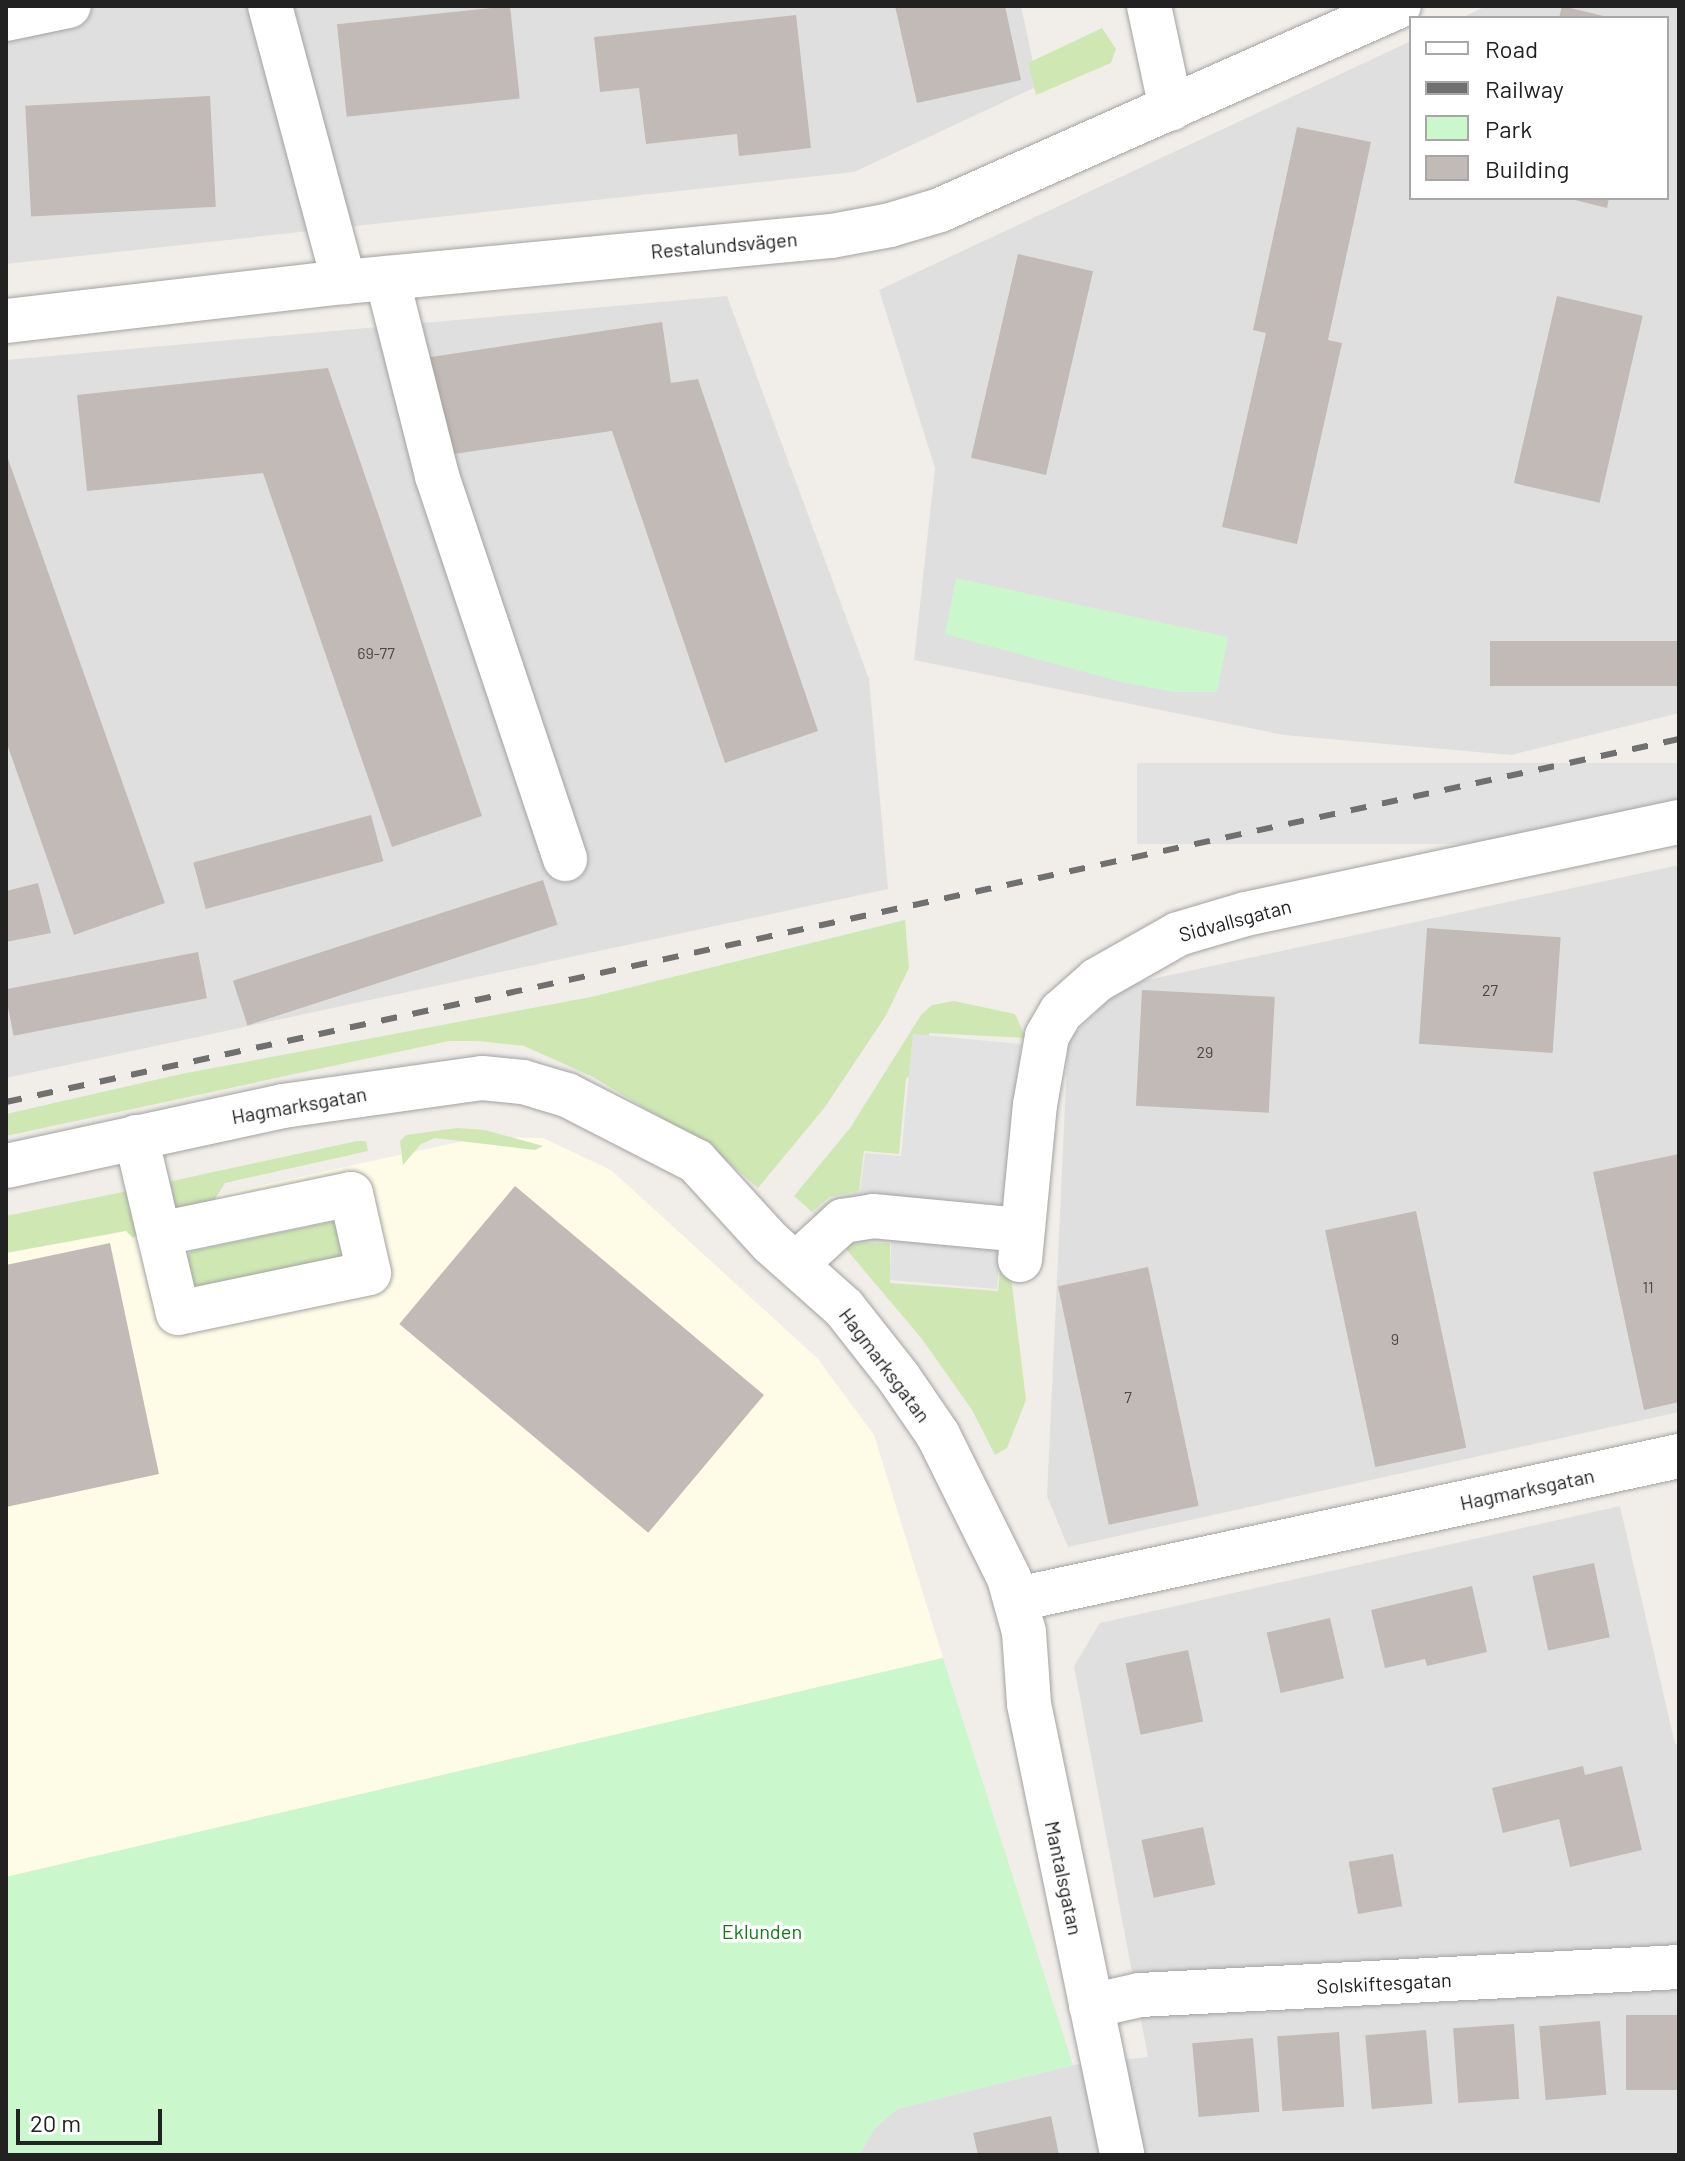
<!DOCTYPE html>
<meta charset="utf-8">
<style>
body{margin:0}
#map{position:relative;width:1685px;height:2161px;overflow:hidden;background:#f1eee9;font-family:Barlow,sans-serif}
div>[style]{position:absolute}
.residential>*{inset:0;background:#e0dfdf}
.education>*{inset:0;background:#fefce6}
.grass>*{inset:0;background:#cfe8b3}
.park>*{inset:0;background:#caf7cc}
.parking>*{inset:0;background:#e2e2e2;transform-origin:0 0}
.building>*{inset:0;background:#c2bab6;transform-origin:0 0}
.roads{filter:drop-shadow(0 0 2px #a3a3a3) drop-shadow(0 0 2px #a3a3a3)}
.minor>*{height:44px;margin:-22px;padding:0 22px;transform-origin:22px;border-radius:22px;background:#fff}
.rail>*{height:6px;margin-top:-3px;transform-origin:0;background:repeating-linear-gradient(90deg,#707070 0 16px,transparent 0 32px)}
span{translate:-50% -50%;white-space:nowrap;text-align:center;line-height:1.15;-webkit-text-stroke:7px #fff;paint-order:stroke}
.number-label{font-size:16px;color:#4a4847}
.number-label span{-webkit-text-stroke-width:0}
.street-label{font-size:20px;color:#222}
.park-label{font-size:20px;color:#127d16}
.frame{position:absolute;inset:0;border:8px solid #222;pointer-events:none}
.legend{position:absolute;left:1409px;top:16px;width:260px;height:184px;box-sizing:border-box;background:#fff;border:2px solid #a7a7a7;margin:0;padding:10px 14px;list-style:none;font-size:24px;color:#222}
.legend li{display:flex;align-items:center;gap:16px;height:40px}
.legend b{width:40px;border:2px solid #a7a7a7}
.scale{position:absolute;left:16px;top:2109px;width:146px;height:36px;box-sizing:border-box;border:4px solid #222;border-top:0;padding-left:10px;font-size:24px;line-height:28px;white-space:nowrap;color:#222;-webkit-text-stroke:6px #fff;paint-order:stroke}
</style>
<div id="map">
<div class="residential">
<i style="clip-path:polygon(6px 6px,1021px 6px,1038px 86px,854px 172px,6px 264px)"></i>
<i style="clip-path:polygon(1486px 6px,1679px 6px,1679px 713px,1511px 755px,1284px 735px,914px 660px,935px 468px,879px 290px,1411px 41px,1411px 198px,1667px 198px,1667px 18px,1461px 18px)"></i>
<i style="clip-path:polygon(727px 296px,869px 679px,888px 889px,6px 1078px,6px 360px)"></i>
<i style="clip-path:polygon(1679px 865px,1679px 1412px,1068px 1547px,1047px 1496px,1068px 1040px,1124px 985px)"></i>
<i style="clip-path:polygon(1620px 1506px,1675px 1744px,1679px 1744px,1679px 2155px,859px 2155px,874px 2129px,897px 2109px,1073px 2065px,1148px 2057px,1074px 1666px,1100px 1623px)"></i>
</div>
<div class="education">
<i style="clip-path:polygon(482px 1137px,543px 1138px,611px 1170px,817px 1358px,874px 1435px,943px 1658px,6px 1877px,6px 1241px)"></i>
</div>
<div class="grass">
<i style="clip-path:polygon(1102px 28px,1116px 49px,1111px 63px,1036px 95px,1028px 63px)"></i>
<i style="clip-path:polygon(905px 920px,909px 968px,885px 1017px,825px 1107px,758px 1188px,713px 1149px,593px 1077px,524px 1046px,478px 1041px,449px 1041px,6px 1136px,6px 1114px,181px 1074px,591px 997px)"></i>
<i style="clip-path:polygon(954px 1001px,1015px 1014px,1026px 1038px,929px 1033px,925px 1071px,906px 1078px,899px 1154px,864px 1151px,859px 1191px,830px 1197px,812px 1212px,794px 1196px,850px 1128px,921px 1015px,932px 1005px)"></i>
<i style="clip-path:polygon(457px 1128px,485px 1130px,543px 1146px,535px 1150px,435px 1138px,421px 1144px,403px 1165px,400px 1141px,406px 1135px)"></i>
<i style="clip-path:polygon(357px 1141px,366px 1141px,368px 1151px,225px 1183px,212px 1204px,174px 1216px,163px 1183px)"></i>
<i style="clip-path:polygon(137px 1189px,139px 1233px,133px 1238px,126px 1231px,6px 1253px,6px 1216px)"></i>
<i style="clip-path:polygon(335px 1221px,349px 1256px,194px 1292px,184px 1260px,191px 1251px)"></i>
<i style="clip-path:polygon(851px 1243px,890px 1243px,890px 1283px,998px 1291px,1000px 1268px,1010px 1268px,1026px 1400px,1007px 1448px,995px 1455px,972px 1410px,922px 1339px,846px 1249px)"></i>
</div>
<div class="park">
<i style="clip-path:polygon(956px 578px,1228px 637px,1217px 692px,1175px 692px,1125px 683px,945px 634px)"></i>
<i style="clip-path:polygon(943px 1658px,1073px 2065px,897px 2109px,874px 2129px,859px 2155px,6px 2155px,6px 1877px)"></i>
</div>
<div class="parking">
<i style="left:1679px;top:763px;width:81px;height:542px;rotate:90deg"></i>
<i style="clip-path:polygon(913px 1034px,1021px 1044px,997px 1289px,890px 1280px,891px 1242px,844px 1244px,813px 1212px,831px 1198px,860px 1190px,865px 1153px,901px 1156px)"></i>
</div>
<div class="building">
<i style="left:510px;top:6px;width:93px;height:174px;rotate:84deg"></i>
<i style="clip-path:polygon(895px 6px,1005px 6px,1021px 80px,917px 103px)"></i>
<i style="clip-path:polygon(1562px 6px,1608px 17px,1608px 18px,1559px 18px)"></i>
<i style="clip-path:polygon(796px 15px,811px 148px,739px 156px,737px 134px,646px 144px,639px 88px,600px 92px,594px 37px)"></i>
<i style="left:210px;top:96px;width:111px;height:185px;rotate:87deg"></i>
<i style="clip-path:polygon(1297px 127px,1371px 142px,1328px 340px,1342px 343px,1297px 544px,1222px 527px,1266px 333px,1253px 330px)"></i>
<i style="clip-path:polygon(1567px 198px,1609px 198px,1607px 208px)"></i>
<i style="left:1018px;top:254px;width:77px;height:209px;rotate:13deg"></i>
<i style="left:1557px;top:296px;width:88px;height:192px;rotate:13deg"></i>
<i style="clip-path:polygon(662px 322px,671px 383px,698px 379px,818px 731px,725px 763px,612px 431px,433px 457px,418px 359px)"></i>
<i style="clip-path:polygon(328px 368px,482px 816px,392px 847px,263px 473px,87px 491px,77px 395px)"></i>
<i style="clip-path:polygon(6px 453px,165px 903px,74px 935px,6px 741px)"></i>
<i style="left:1679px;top:641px;width:45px;height:189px;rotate:90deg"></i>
<i style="left:371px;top:815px;width:48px;height:184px;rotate:75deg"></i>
<i style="left:543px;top:880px;width:47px;height:326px;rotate:72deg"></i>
<i style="clip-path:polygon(38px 883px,51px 933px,6px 942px,6px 891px)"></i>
<i style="left:1427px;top:928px;width:134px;height:116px;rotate:4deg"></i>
<i style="left:198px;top:952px;width:47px;height:197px;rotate:79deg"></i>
<i style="left:1142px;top:990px;width:133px;height:116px;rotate:3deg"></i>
<i style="clip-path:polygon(1679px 1154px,1679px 1402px,1644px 1410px,1593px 1172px)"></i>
<i style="left:515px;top:1186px;width:325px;height:180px;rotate:40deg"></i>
<i style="left:1416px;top:1211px;width:242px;height:93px;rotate:78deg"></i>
<i style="clip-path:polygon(110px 1243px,159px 1474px,6px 1507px,6px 1265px)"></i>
<i style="left:1148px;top:1267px;width:244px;height:92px;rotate:78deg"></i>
<i style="left:1594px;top:1563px;width:76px;height:63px;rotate:78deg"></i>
<i style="clip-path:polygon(1472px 1586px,1487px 1652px,1427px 1666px,1425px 1659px,1385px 1668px,1371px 1610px)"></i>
<i style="left:1330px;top:1618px;width:62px;height:65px;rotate:77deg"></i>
<i style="left:1188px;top:1650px;width:73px;height:64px;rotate:78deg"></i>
<i style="clip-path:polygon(1583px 1766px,1585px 1775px,1622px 1766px,1642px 1850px,1570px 1867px,1559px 1819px,1503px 1833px,1492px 1788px)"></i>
<i style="left:1203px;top:1827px;width:59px;height:63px;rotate:78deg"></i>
<i style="left:1393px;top:1854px;width:53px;height:45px;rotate:80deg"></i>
<i style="left:1679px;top:2015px;width:75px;height:53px;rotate:90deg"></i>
<i style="left:1600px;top:2021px;width:74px;height:61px;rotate:85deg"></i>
<i style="left:1514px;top:2024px;width:75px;height:61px;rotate:86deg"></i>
<i style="left:1426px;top:2030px;width:74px;height:61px;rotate:85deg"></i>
<i style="left:1339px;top:2032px;width:75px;height:62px;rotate:86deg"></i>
<i style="left:1253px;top:2038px;width:74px;height:61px;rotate:85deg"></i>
<i style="clip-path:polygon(1051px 2116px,1059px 2155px,978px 2155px,973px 2133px)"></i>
</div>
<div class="roads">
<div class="minor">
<i style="left:270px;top:6px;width:286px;rotate:75deg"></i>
<i style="left:1149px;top:6px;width:105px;rotate:77.9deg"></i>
<i style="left:6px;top:19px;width:64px;rotate:-11.7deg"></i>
<i style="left:387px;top:278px;width:204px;rotate:75.8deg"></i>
<i style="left:437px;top:476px;width:404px;rotate:71.5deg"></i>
<i style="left:6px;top:321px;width:340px;rotate:-6.6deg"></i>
<i style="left:344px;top:282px;width:490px;rotate:-5.4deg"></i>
<i style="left:832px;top:236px;width:59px;rotate:-10.7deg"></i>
<i style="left:890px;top:225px;width:52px;rotate:-16.7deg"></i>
<i style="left:940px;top:210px;width:502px;rotate:-23.96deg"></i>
<i style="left:136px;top:1137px;width:100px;rotate:76.7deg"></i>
<i style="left:159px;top:1234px;width:81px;rotate:76.5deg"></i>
<i style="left:178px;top:1313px;width:195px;rotate:-11.8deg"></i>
<i style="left:369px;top:1273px;width:81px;rotate:-102.8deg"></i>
<i style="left:351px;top:1194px;width:196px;rotate:168.2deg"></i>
<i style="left:6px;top:1166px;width:283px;rotate:-12.2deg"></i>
<i style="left:283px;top:1106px;width:201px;rotate:-8deg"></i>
<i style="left:482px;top:1078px;width:41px;rotate:5.6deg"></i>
<i style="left:523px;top:1082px;width:46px;rotate:16.5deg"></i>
<i style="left:567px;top:1095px;width:145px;rotate:27.1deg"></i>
<i style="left:696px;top:1161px;width:111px;rotate:47.6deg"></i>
<i style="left:771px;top:1243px;width:98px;rotate:41.7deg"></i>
<i style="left:844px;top:1308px;width:89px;rotate:51.8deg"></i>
<i style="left:899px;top:1378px;width:69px;rotate:55.6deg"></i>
<i style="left:938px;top:1435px;width:160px;rotate:63.6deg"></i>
<i style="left:1009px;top:1578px;width:56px;rotate:74.5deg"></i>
<i style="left:1024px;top:1632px;width:72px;rotate:86deg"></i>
<i style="left:1029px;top:1704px;width:460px;rotate:78.3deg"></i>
<i style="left:1020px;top:1260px;width:156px;rotate:-84.5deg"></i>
<i style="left:1035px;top:1105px;width:70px;rotate:-80.1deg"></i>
<i style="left:1047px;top:1036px;width:28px;rotate:-60deg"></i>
<i style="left:1061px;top:1012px;width:48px;rotate:-41.6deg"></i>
<i style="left:1097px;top:980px;width:93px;rotate:-29.6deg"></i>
<i style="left:1178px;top:934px;width:71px;rotate:-16.4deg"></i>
<i style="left:1246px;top:914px;width:443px;rotate:-12deg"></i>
<i style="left:796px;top:1264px;width:64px;rotate:-42.5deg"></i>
<i style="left:843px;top:1221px;width:30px;rotate:-9deg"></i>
<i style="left:873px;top:1216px;width:150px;rotate:5.4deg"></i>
<i style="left:1018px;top:1599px;width:676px;rotate:-12.21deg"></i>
<i style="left:1091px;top:2006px;width:50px;rotate:-12.7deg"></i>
<i style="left:1140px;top:1995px;width:540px;rotate:-2.97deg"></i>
</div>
</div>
<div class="rail">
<i style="left:6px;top:1102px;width:1712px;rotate:-12.24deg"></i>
</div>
<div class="number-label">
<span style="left:376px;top:653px">69-77</span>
<span style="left:1490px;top:990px">27</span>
<span style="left:1205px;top:1052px">29</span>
<span style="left:1648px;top:1287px">11</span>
<span style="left:1395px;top:1339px">9</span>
<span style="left:1128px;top:1397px">7</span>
</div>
<div class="street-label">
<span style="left:724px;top:245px;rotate:-5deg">Restalundsvägen</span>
<span style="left:1235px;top:920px;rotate:-15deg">Sidvallsgatan</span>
<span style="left:299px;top:1105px;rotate:-10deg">Hagmarksgatan</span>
<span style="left:885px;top:1365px;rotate:53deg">Hagmarksgatan</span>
<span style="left:1527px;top:1489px;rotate:-12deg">Hagmarksgatan</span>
<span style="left:1064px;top:1878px;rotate:78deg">Mantalsgatan</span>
<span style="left:1384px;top:1983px;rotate:-3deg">Solskiftesgatan</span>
</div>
<div class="park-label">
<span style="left:762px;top:1931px">Eklunden</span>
</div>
<div class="frame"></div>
<ul class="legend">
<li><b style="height:10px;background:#fff"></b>Road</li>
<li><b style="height:10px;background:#707070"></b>Railway</li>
<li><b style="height:22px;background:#caf7cc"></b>Park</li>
<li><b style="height:22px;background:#c2bab6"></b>Building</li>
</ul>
<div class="scale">20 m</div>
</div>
